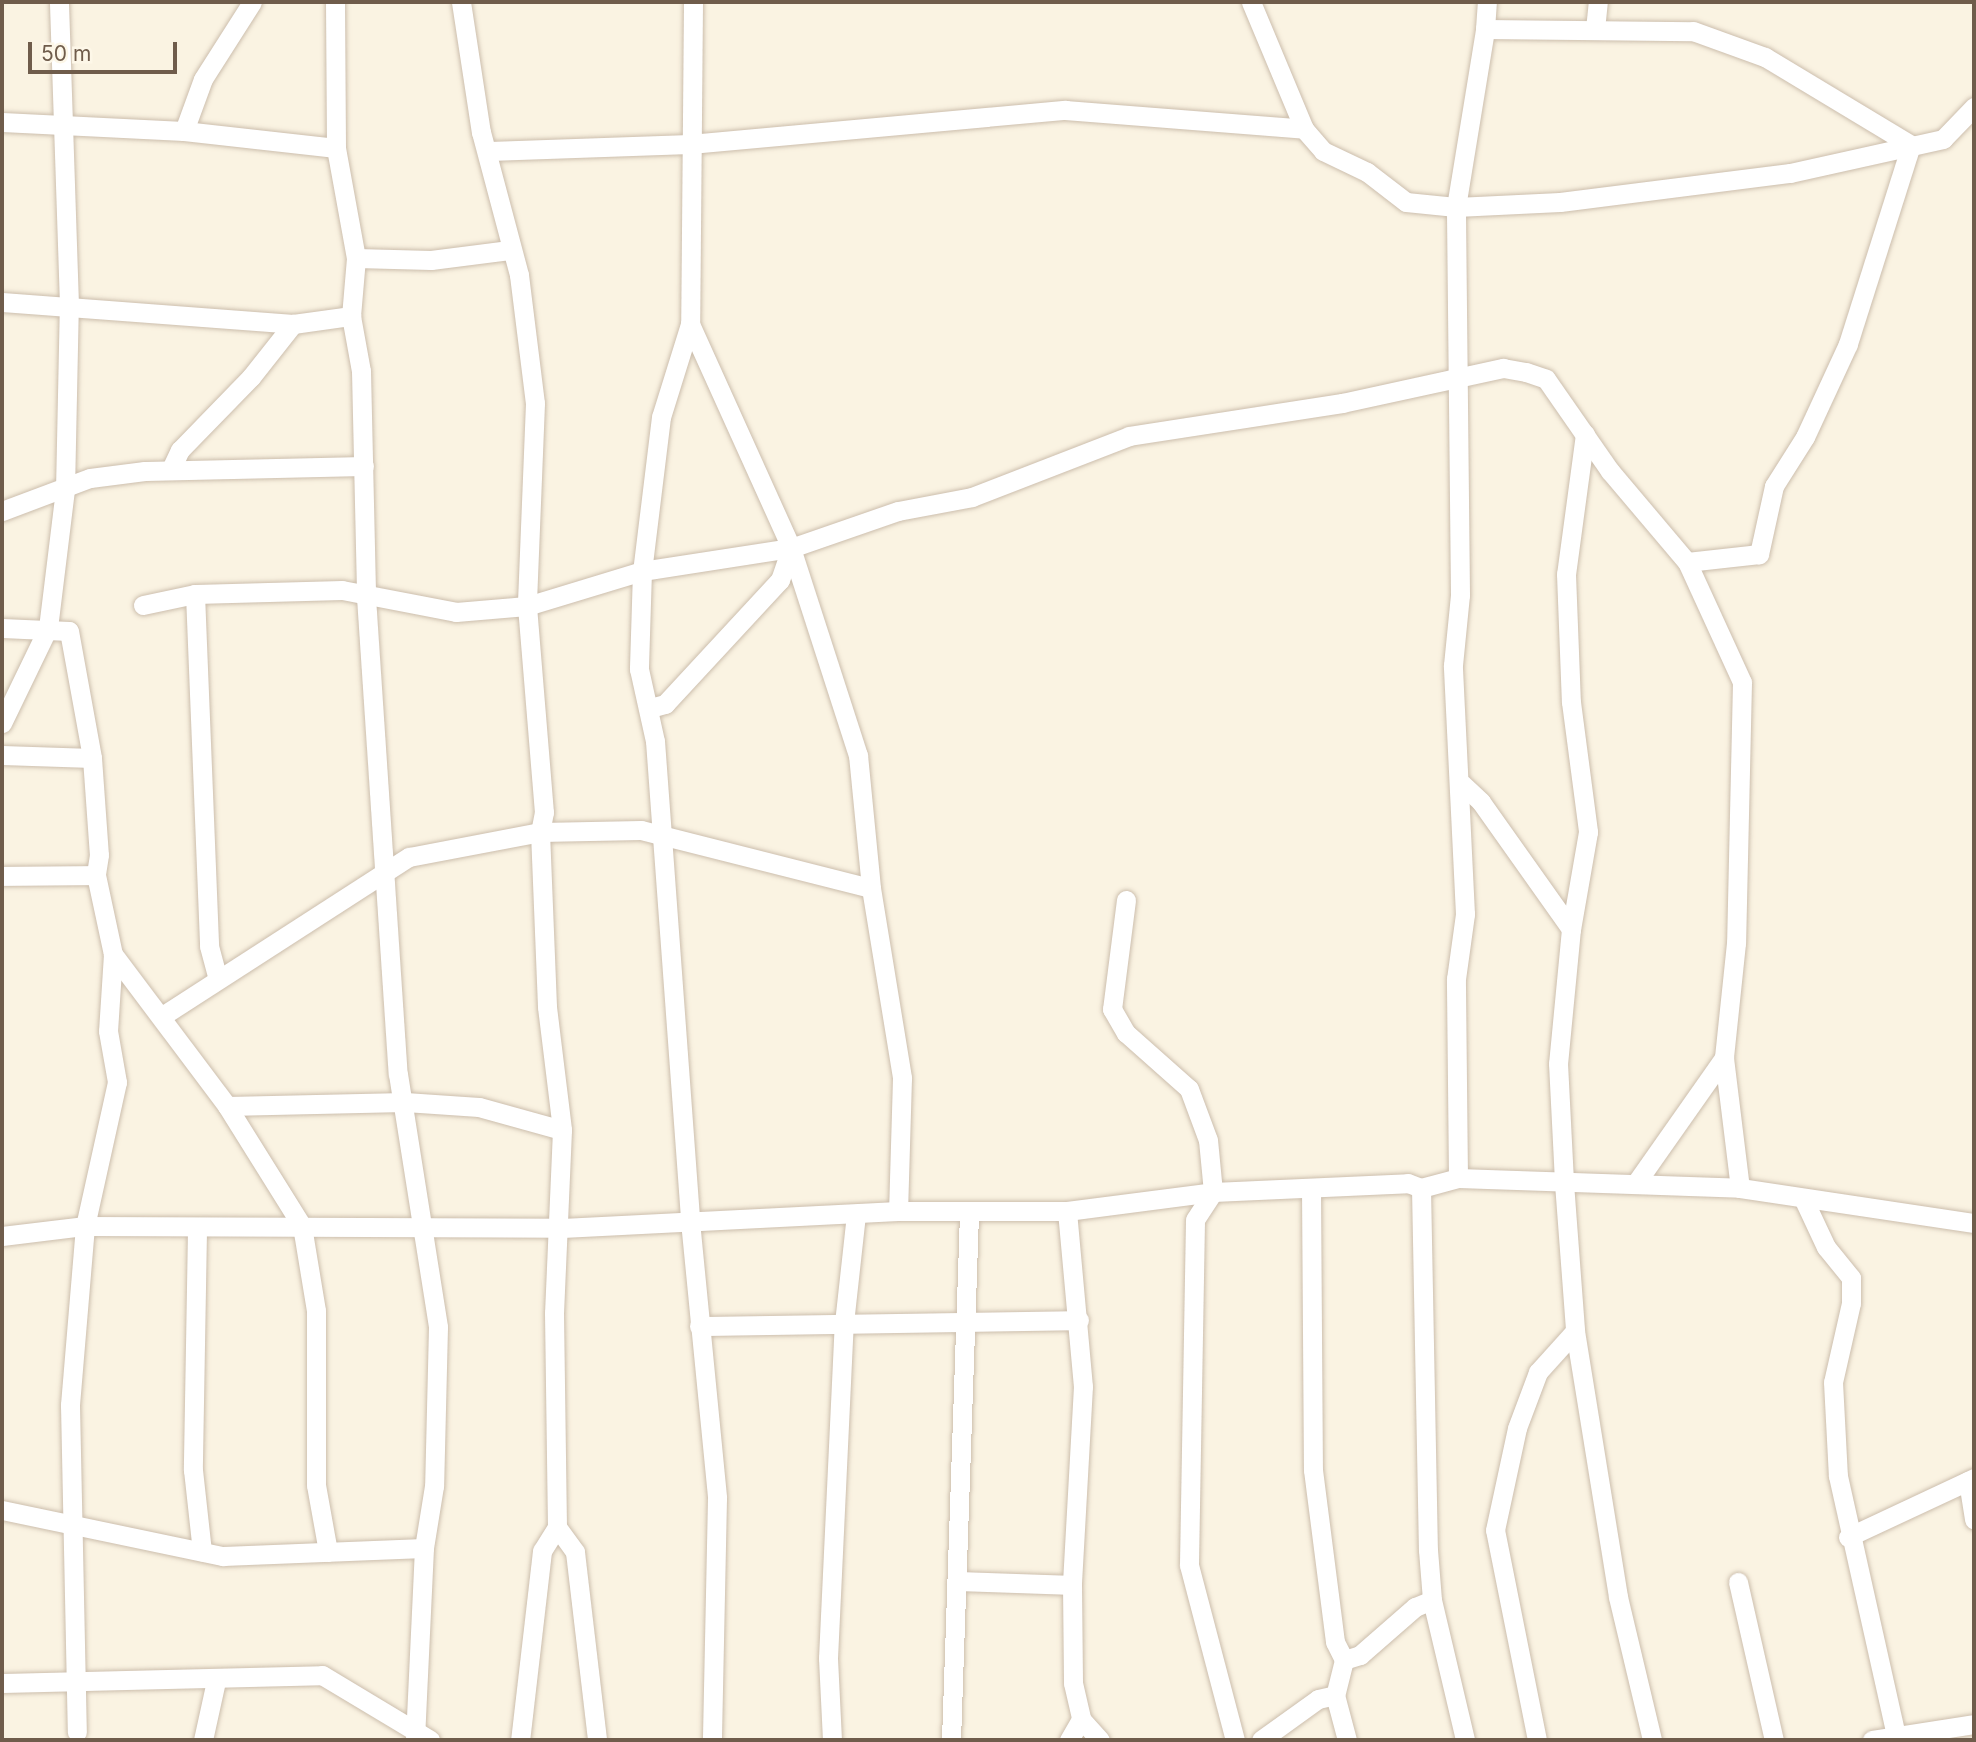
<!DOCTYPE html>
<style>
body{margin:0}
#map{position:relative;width:1976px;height:1742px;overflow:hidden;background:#faf3e2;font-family:Inter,sans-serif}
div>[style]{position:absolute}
.roads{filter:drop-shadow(0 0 2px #ccbead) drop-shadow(0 0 2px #ccbead)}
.street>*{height:19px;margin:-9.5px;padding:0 9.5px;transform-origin:9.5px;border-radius:9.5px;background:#fff}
span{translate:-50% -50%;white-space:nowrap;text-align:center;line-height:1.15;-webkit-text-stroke:6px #fdf7e8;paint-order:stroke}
.frame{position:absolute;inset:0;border:4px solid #6f5c4b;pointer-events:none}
.scale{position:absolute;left:28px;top:42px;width:149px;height:32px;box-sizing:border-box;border:4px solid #6f5c4b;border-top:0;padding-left:9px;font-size:21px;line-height:24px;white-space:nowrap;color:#6f5c4b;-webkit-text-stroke:5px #fdf7e8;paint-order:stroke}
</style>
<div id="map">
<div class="roads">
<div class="street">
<i style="left:335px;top:2px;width:146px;rotate:89.6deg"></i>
<i style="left:336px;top:148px;width:112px;rotate:79.7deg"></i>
<i style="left:356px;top:258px;width:58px;rotate:94.9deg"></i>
<i style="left:351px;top:316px;width:56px;rotate:79.7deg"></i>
<i style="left:361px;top:371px;width:226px;rotate:88.7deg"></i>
<i style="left:366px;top:597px;width:478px;rotate:86.2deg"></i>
<i style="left:398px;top:1074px;width:256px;rotate:81deg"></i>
<i style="left:438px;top:1327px;width:159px;rotate:91.4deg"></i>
<i style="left:434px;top:1486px;width:63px;rotate:99.2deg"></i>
<i style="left:424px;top:1548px;width:192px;rotate:92.7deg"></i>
<i style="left:461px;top:2px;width:132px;rotate:81.3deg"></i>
<i style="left:481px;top:132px;width:148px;rotate:75.1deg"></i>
<i style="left:519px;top:275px;width:129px;rotate:82.9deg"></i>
<i style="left:535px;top:403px;width:203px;rotate:92.3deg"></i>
<i style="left:527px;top:606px;width:207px;rotate:85.3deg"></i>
<i style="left:544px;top:812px;width:20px;rotate:101deg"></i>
<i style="left:540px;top:832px;width:175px;rotate:87.7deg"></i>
<i style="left:547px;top:1007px;width:124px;rotate:83deg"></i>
<i style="left:562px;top:1130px;width:183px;rotate:92.5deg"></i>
<i style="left:554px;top:1313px;width:214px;rotate:89.2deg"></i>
<i style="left:557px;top:1527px;width:28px;rotate:122deg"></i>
<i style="left:542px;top:1551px;width:190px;rotate:96.6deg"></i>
<i style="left:693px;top:2px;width:322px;rotate:90.5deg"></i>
<i style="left:690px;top:324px;width:246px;rotate:65.7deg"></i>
<i style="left:791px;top:548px;width:218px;rotate:72.1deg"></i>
<i style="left:858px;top:755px;width:134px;rotate:84.4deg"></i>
<i style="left:871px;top:888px;width:193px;rotate:80.7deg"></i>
<i style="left:902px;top:1078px;width:133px;rotate:91.7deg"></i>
<i style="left:1251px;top:2px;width:138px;rotate:67.3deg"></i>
<i style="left:1304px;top:129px;width:29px;rotate:49deg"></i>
<i style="left:1323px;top:151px;width:49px;rotate:25.5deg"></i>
<i style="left:1367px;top:172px;width:49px;rotate:37.6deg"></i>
<i style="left:1406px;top:202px;width:50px;rotate:5.7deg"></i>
<i style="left:1456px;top:207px;width:104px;rotate:-2.8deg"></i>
<i style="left:1560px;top:202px;width:232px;rotate:-7.2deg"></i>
<i style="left:1790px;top:173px;width:157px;rotate:-12.5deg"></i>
<i style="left:1943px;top:139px;width:45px;rotate:-45.9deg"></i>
<i style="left:1485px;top:29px;width:27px;rotate:-86deg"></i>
<i style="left:1595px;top:29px;width:27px;rotate:-84deg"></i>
<i style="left:2px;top:122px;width:182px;rotate:2.8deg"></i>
<i style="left:184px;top:131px;width:153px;rotate:6.4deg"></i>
<i style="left:184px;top:131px;width:55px;rotate:-69.9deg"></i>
<i style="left:203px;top:79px;width:91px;rotate:-57.5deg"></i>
<i style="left:489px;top:151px;width:201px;rotate:-2deg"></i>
<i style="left:690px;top:144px;width:377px;rotate:-5.2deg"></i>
<i style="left:1065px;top:110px;width:240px;rotate:4.5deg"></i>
<i style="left:356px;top:258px;width:75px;rotate:1.5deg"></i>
<i style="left:431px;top:260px;width:79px;rotate:-7.3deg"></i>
<i style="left:2px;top:302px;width:292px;rotate:4.3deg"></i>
<i style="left:293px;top:324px;width:59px;rotate:-7.9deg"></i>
<i style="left:690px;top:324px;width:97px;rotate:107.3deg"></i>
<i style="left:661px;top:417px;width:155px;rotate:97deg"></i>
<i style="left:642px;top:571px;width:98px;rotate:91.8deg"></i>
<i style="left:639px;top:669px;width:74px;rotate:77.5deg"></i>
<i style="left:655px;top:741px;width:481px;rotate:85.8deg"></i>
<i style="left:690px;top:1221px;width:278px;rotate:84.4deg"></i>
<i style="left:717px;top:1498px;width:242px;rotate:91.2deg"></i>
<i style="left:1585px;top:434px;width:141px;rotate:97.7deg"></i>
<i style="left:1566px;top:574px;width:128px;rotate:87.8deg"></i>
<i style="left:1571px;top:702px;width:131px;rotate:82.5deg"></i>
<i style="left:1588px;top:832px;width:98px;rotate:99.9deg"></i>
<i style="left:1571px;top:929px;width:135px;rotate:95.5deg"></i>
<i style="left:1558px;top:1063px;width:120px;rotate:87.1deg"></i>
<i style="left:1564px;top:1183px;width:148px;rotate:85.7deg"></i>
<i style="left:1575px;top:1331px;width:269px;rotate:80.8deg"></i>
<i style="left:1618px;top:1597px;width:147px;rotate:76.6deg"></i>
<i style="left:171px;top:469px;width:21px;rotate:-65deg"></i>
<i style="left:180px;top:450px;width:102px;rotate:-45.8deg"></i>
<i style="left:251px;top:377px;width:68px;rotate:-51.6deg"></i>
<i style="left:2px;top:511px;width:94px;rotate:-20.6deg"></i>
<i style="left:90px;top:478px;width:55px;rotate:-7.3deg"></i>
<i style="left:145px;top:471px;width:219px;rotate:-1.3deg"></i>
<i style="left:195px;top:594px;width:352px;rotate:87.7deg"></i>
<i style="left:209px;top:946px;width:34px;rotate:75deg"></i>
<i style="left:143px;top:605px;width:53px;rotate:-11.9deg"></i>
<i style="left:195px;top:594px;width:147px;rotate:-1.6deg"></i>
<i style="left:342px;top:590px;width:116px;rotate:10.9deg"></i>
<i style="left:456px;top:612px;width:71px;rotate:-4.8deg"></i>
<i style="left:527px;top:606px;width:120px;rotate:-16.9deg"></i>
<i style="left:642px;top:571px;width:151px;rotate:-8.8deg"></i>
<i style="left:791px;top:548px;width:113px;rotate:-19.1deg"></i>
<i style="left:898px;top:511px;width:75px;rotate:-10.7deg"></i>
<i style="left:972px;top:497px;width:168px;rotate:-21.2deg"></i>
<i style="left:1129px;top:436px;width:216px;rotate:-8.8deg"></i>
<i style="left:1342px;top:403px;width:165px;rotate:-12.3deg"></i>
<i style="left:1503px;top:368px;width:23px;rotate:10deg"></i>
<i style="left:1526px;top:372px;width:21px;rotate:19deg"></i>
<i style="left:1546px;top:379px;width:112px;rotate:55.2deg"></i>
<i style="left:1610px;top:471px;width:119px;rotate:49.8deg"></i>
<i style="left:1687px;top:562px;width:132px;rotate:65.4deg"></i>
<i style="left:1742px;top:682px;width:261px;rotate:91.3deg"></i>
<i style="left:1736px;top:943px;width:116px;rotate:96deg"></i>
<i style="left:1724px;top:1058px;width:131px;rotate:83deg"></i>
<i style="left:2px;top:628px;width:67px;rotate:2.6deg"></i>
<i style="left:69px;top:631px;width:129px;rotate:79.7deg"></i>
<i style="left:92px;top:758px;width:97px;rotate:85.9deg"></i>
<i style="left:99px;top:855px;width:20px;rotate:99deg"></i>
<i style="left:96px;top:875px;width:81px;rotate:77.9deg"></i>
<i style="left:113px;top:954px;width:77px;rotate:93.7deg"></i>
<i style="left:108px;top:1031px;width:52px;rotate:80deg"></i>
<i style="left:117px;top:1082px;width:148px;rotate:102.5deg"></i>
<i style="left:85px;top:1226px;width:180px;rotate:94.8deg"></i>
<i style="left:70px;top:1405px;width:327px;rotate:88.8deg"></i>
<i style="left:650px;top:708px;width:16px;rotate:-15deg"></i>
<i style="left:665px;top:704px;width:169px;rotate:-47.2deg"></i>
<i style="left:780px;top:580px;width:34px;rotate:-71deg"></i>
<i style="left:2px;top:723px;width:106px;rotate:-64.2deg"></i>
<i style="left:48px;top:628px;width:139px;rotate:-83deg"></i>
<i style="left:65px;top:490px;width:185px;rotate:-88.8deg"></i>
<i style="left:69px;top:305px;width:303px;rotate:-91.9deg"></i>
<i style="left:2px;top:755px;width:90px;rotate:1.9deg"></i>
<i style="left:1462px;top:784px;width:26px;rotate:43deg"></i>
<i style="left:1481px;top:802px;width:156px;rotate:54.7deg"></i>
<i style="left:2px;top:876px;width:94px;rotate:-0.6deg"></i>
<i style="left:1126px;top:900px;width:110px;rotate:97.3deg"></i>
<i style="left:1112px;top:1009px;width:28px;rotate:60deg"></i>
<i style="left:1126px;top:1033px;width:84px;rotate:41.6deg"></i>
<i style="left:1189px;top:1089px;width:54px;rotate:69.6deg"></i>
<i style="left:1208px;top:1140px;width:52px;rotate:84.5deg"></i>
<i style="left:1213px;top:1192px;width:33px;rotate:123deg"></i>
<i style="left:1195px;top:1220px;width:345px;rotate:91deg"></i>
<i style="left:1189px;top:1565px;width:181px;rotate:75.3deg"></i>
<i style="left:113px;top:954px;width:190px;rotate:53.1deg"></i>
<i style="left:227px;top:1106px;width:142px;rotate:58deg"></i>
<i style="left:302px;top:1226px;width:86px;rotate:80.6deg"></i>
<i style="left:316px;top:1311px;width:174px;rotate:90deg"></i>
<i style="left:316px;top:1485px;width:68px;rotate:79.8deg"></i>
<i style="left:162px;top:1016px;width:294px;rotate:-32.8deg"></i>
<i style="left:409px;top:857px;width:133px;rotate:-10.8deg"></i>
<i style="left:540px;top:832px;width:101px;rotate:-1.1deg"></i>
<i style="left:641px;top:830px;width:237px;rotate:14.2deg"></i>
<i style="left:227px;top:1106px;width:178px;rotate:-1.3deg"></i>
<i style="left:405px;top:1102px;width:74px;rotate:3.9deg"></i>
<i style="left:479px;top:1107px;width:86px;rotate:15.5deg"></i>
<i style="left:1458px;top:1178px;width:199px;rotate:-90.6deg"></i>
<i style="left:1456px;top:979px;width:66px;rotate:-82.1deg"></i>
<i style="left:1465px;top:914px;width:249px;rotate:-92.8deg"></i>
<i style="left:1453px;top:665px;width:70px;rotate:-84.3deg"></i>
<i style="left:1460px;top:595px;width:388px;rotate:-90.6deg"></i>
<i style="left:1456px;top:207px;width:180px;rotate:-80.7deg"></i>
<i style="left:1485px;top:29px;width:208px;rotate:0.6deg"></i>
<i style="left:1693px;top:31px;width:77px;rotate:19.9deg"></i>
<i style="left:1765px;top:57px;width:170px;rotate:31.1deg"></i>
<i style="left:1911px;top:145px;width:209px;rotate:107.6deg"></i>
<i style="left:1848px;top:344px;width:102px;rotate:114.8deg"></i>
<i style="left:1805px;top:437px;width:58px;rotate:122.3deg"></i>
<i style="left:1774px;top:486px;width:70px;rotate:102.4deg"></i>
<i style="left:1759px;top:554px;width:72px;rotate:173.7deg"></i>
<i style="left:1636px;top:1183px;width:153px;rotate:-54.9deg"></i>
<i style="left:1421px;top:1188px;width:362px;rotate:88.9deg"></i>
<i style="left:1428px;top:1550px;width:50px;rotate:85.4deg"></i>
<i style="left:1432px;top:1600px;width:144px;rotate:76.7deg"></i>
<i style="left:1311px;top:1189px;width:281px;rotate:89.6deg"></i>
<i style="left:1313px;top:1470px;width:173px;rotate:82.7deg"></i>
<i style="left:1335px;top:1642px;width:20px;rotate:63deg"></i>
<i style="left:1344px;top:1660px;width:36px;rotate:104deg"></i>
<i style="left:1335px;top:1695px;width:47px;rotate:75.1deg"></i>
<i style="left:1803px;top:1198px;width:54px;rotate:64.9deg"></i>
<i style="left:1826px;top:1247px;width:40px;rotate:51deg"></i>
<i style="left:1851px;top:1278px;width:25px;rotate:90deg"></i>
<i style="left:1851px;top:1303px;width:81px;rotate:102.8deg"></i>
<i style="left:1833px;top:1382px;width:94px;rotate:87deg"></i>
<i style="left:1838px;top:1476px;width:271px;rotate:77.4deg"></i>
<i style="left:1067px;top:1211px;width:176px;rotate:84.8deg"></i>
<i style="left:1083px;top:1386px;width:199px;rotate:93.2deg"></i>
<i style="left:1072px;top:1585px;width:98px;rotate:89.4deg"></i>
<i style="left:1073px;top:1683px;width:37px;rotate:77deg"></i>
<i style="left:1081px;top:1719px;width:28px;rotate:48deg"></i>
<i style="left:197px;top:1230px;width:240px;rotate:91deg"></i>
<i style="left:193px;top:1470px;width:82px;rotate:83.7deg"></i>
<i style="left:2px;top:1236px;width:84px;rotate:-6.9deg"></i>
<i style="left:85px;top:1226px;width:477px;rotate:0.2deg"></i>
<i style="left:562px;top:1228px;width:336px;rotate:-2.9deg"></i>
<i style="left:898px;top:1211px;width:169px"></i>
<i style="left:1067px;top:1211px;width:147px;rotate:-7.4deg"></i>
<i style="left:1213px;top:1192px;width:195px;rotate:-2.6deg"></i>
<i style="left:1408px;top:1183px;width:14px;rotate:21deg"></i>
<i style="left:1421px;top:1188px;width:38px;rotate:-15deg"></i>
<i style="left:1458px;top:1178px;width:282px;rotate:2deg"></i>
<i style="left:1740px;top:1188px;width:237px;rotate:8.5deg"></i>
<i style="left:699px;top:1326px;width:380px;rotate:-0.9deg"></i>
<i style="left:1968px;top:1481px;width:39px;rotate:81deg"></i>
<i style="left:2px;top:1510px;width:226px;rotate:11.8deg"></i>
<i style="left:223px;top:1556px;width:201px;rotate:-2.3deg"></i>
<i style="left:557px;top:1527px;width:31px;rotate:54deg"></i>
<i style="left:575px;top:1552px;width:189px;rotate:83.3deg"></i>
<i style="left:1848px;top:1537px;width:139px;rotate:-25.1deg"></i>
<i style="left:960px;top:1581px;width:112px;rotate:2deg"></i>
<i style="left:1738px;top:1582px;width:162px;rotate:77.2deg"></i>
<i style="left:1344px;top:1660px;width:17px;rotate:-17deg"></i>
<i style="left:1360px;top:1655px;width:73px;rotate:-41.1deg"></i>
<i style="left:1415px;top:1607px;width:18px;rotate:-22deg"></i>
<i style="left:2px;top:1683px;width:320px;rotate:-1.4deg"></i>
<i style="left:322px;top:1675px;width:126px;rotate:31deg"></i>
<i style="left:203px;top:1740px;width:60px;rotate:-77.6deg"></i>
<i style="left:832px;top:1740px;width:82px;rotate:-92.8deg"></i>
<i style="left:828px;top:1658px;width:335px;rotate:-87.3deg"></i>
<i style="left:844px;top:1323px;width:110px;rotate:-83.7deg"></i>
<i style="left:951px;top:1740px;width:526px;rotate:-88.04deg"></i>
<i style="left:1069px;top:1740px;width:24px;rotate:-60deg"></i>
<i style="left:1261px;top:1740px;width:70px;rotate:-35.7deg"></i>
<i style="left:1318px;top:1699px;width:17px;rotate:-13deg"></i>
<i style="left:1537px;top:1740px;width:214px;rotate:-101.3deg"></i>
<i style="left:1495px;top:1530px;width:104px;rotate:-77.8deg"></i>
<i style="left:1517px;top:1428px;width:60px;rotate:-69.4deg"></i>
<i style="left:1538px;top:1372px;width:55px;rotate:-47.9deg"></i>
<i style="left:1872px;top:1740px;width:103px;rotate:-8.9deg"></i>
</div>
</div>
<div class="frame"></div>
<div class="scale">50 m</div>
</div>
